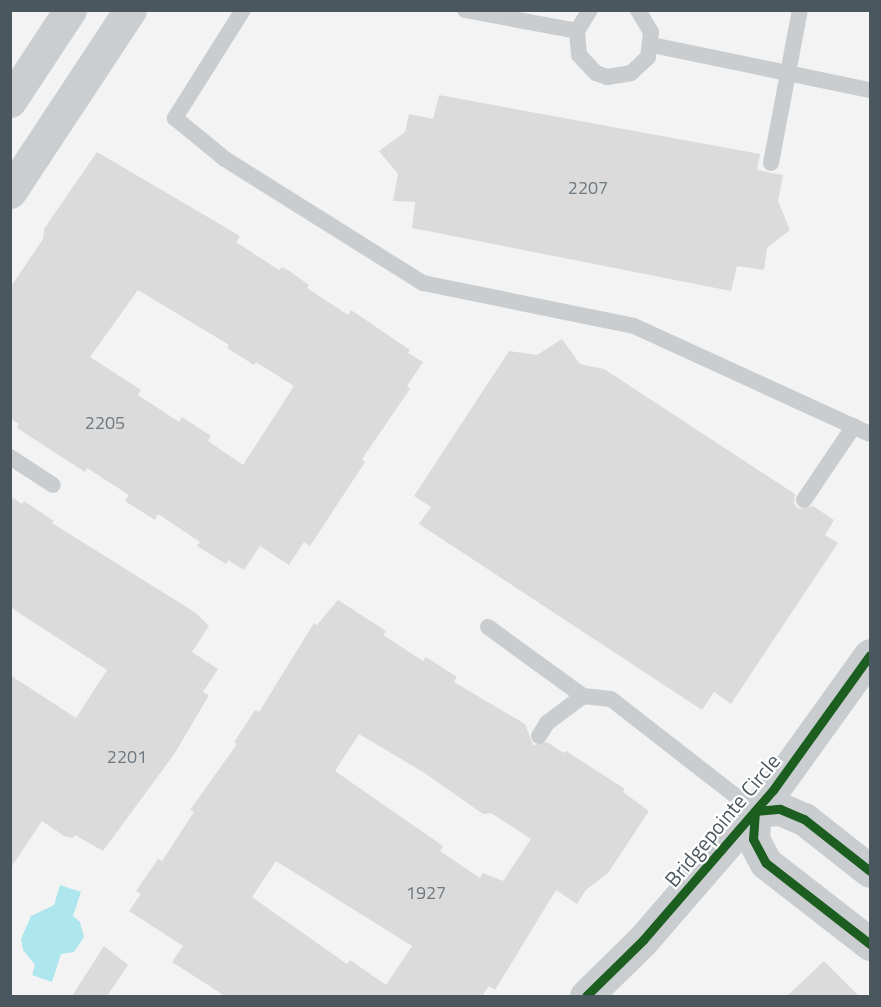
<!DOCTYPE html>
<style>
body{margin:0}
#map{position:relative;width:881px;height:1007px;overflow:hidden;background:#f3f3f3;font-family:"Titillium Web",sans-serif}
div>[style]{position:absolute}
.water>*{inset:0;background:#aee6ee}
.building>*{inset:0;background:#dbdbdc}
.service>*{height:16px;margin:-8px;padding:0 8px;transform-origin:8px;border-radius:8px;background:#cacdcf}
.minor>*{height:33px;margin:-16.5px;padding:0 16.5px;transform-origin:16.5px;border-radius:16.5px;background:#cacdcf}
.secondary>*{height:33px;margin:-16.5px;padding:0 16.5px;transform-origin:16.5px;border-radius:16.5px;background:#cbced0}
.cycleway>*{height:9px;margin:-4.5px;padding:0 4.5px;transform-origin:4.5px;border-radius:4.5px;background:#1b5e20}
span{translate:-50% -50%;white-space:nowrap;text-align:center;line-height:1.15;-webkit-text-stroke:4.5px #fff;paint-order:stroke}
.number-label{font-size:18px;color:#6f797f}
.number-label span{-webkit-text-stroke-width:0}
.street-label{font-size:21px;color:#4a575f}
.frame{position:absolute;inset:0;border:12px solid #4a575f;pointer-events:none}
</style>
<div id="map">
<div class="water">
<i style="clip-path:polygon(60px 885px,81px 892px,73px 916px,80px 922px,84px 937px,74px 952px,61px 954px,52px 982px,32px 975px,35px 965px,23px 950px,21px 939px,31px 916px,54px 905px)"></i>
</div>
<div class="building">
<i style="clip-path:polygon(439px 95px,760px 154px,757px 170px,783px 175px,778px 201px,790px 230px,767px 248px,764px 270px,737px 266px,731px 291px,412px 228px,415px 202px,393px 201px,398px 174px,379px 151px,405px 132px,409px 114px,433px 119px)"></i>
<i style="clip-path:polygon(evenodd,97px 152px,240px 236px,236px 242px,279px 270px,282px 267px,288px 270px,309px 285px,307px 288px,348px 315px,351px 310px,410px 350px,408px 353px,423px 362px,407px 386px,410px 389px,362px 459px,365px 462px,310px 546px,304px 542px,289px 565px,260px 546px,244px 570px,228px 560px,226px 564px,197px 546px,200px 542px,158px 514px,155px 520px,125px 501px,129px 495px,87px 468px,85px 472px,17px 428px,19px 424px,10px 418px,10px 288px,43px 239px,44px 229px,97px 152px,138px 290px,229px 345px,227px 348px,254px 365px,256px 362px,294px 386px,243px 465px,208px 441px,211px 436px,182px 417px,179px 422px,138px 395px,141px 390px,90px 357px,138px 290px)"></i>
<i style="clip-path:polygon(562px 339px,580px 364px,604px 369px,795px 494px,794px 504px,799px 509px,813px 506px,834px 520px,825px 535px,838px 543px,731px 704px,714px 692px,702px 710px,419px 524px,431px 507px,414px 496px,509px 351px,537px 355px)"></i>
<i style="clip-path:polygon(10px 496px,22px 504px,24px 501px,54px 521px,52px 523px,196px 613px,209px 626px,192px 652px,218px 669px,203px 692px,209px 695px,175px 753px,103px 851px,75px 835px,73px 838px,64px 836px,42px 821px,10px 869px,10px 675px,76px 718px,107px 670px,10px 607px)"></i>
<i style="clip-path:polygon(evenodd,338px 600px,386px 631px,383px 635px,423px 661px,426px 657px,457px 677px,454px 682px,525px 724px,533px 745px,547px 742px,564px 753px,566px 751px,625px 789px,623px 792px,649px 811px,608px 873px,586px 890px,577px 904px,556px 890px,495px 990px,489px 986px,482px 996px,225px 996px,172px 962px,183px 946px,129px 911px,141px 894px,136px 891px,158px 859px,162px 861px,194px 812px,190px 810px,237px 744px,234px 742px,255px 710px,259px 712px,314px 623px,317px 625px,338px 600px,359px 734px,423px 772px,483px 814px,491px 813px,531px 839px,503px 881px,483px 873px,480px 878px,440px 851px,443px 846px,335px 771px,359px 734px,338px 600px,276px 861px,412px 946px,386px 985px,350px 960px,347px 964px,252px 897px,276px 861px)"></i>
<i style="clip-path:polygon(104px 946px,128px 965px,107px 996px,72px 996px)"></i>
<i style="clip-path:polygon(824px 961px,859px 996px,787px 996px)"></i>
</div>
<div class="service">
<i style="left:243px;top:10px;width:128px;rotate:122.2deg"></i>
<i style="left:175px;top:118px;width:65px;rotate:39.4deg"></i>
<i style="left:225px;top:159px;width:234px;rotate:32.1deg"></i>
<i style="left:423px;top:283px;width:215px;rotate:11.5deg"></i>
<i style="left:634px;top:326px;width:260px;rotate:24.6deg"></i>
<i style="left:465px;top:10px;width:114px;rotate:10.6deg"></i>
<i style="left:590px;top:10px;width:25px;rotate:122deg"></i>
<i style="left:577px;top:31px;width:24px;rotate:85deg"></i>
<i style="left:579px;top:55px;width:25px;rotate:47deg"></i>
<i style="left:596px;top:73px;width:12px;rotate:20deg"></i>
<i style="left:607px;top:77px;width:24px;rotate:-9deg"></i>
<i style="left:631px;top:73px;width:23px;rotate:-43deg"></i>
<i style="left:648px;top:57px;width:25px;rotate:-83deg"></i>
<i style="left:651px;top:32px;width:26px;rotate:-121deg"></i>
<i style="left:652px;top:45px;width:223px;rotate:11.7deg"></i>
<i style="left:771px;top:163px;width:156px;rotate:-79.3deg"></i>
<i style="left:10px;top:457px;width:51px;rotate:33.1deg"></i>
<i style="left:804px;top:500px;width:89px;rotate:-56deg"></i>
<i style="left:488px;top:627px;width:117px;rotate:36deg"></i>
<i style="left:539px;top:736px;width:15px;rotate:-58deg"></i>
<i style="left:547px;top:723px;width:45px;rotate:-36.9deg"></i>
<i style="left:583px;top:696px;width:28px;rotate:6deg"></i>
<i style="left:611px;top:699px;width:182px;rotate:37.9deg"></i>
</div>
<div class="minor">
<i style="left:755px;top:811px;width:28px;rotate:94deg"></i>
<i style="left:753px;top:839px;width:27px;rotate:62deg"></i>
<i style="left:766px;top:863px;width:132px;rotate:37.9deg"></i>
<i style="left:755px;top:811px;width:25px;rotate:-5deg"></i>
<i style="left:780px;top:809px;width:26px;rotate:23deg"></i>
<i style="left:804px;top:819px;width:84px;rotate:38.2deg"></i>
<i style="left:586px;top:996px;width:80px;rotate:-44.5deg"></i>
<i style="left:643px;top:940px;width:198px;rotate:-49.1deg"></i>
<i style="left:773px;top:790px;width:166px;rotate:-54.3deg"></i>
</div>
<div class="secondary">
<i style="left:10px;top:101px;width:109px;rotate:-56.6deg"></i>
<i style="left:10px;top:192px;width:218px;rotate:-56.6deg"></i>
</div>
<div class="cycleway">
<i style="left:755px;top:811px;width:28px;rotate:94deg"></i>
<i style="left:753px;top:839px;width:27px;rotate:62deg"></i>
<i style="left:766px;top:863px;width:132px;rotate:37.9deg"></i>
<i style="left:755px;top:811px;width:25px;rotate:-5deg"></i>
<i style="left:780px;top:809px;width:26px;rotate:23deg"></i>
<i style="left:804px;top:819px;width:84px;rotate:38.2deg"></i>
<i style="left:586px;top:996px;width:80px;rotate:-44.5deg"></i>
<i style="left:643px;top:940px;width:198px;rotate:-49.1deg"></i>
<i style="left:773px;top:790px;width:166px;rotate:-54.3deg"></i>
</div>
<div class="number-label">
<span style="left:588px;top:188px">2207</span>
<span style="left:105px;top:423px">2205</span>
<span style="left:127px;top:757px">2201</span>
<span style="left:426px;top:893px">1927</span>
</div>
<div class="street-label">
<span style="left:722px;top:820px;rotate:-50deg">Bridgepointe Circle</span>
</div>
<div class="frame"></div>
</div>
